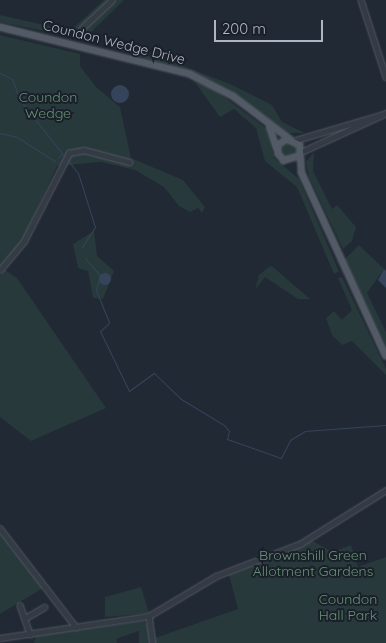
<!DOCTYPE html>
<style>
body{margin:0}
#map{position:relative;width:386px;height:643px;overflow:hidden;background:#212934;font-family:Quicksand,sans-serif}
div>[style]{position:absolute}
.green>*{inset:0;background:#27393a}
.round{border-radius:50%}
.water>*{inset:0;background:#36445b}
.stream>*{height:1px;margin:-0.5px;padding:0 0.5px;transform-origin:0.5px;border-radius:0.5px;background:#36445b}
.roads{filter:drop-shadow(0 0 1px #525863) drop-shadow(0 0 1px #525863)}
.minor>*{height:4.5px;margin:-2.25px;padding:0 2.25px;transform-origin:2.25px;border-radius:2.25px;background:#343b45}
.major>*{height:5.5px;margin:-2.75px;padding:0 2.75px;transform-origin:2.75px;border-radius:2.75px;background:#525a65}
span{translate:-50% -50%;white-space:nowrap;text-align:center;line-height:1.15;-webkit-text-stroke:4px #1a202a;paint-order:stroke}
.street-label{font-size:14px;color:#afb5c2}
.park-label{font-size:14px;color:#689073}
.scale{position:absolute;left:214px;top:20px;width:109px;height:22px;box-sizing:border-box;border:2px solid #afb5c2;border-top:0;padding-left:6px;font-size:15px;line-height:18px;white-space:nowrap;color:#afb5c2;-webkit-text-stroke:4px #1a202a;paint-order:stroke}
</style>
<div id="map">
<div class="green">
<i style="clip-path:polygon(104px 0,124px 0,84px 39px,0 22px,0 15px,70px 31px)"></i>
<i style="clip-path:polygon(0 35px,80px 54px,80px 66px,96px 87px,120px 107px,131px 158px,183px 180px,205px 207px,202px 213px,198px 208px,190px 212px,179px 206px,164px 187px,135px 170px,101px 162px,57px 166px,22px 241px,0 267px)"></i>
<i style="clip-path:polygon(100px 43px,178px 64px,230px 84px,272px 105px,282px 122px,305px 133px,289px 133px,209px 80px)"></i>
<i style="clip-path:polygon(194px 81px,215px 90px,267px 129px,274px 158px,299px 179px,339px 271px,334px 274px,297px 187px,265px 161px,256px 128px,234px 109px,220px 117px)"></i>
<i class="round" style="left:281px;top:143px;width:16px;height:16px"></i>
<i style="clip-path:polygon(314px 152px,313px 171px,332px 209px,337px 205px,356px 227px,352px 241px,343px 249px,309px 177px,306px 162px)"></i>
<i style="clip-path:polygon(94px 231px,97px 256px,114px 271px,103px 299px,93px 298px,88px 271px,78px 268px,73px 244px)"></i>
<i style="clip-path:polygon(359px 245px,384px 269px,367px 293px,386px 332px,386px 346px,345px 259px)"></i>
<i style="clip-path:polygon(270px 266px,273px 267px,310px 299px,298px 299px,265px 277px,255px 290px,259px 275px)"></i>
<i style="clip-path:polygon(5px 270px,17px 278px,106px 408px,31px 441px,0 417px,0 275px)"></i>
<i style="clip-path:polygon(342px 277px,386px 369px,386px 375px,352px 341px,342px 345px,332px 335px,326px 318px,334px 311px,342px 320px,352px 310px,338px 278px)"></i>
<i style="clip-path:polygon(0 534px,43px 588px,0 614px)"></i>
<i style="clip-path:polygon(313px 541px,332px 552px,351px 545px,358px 567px,386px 557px,386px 643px,155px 643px,155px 638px,238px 609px,229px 575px)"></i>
<i style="clip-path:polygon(141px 587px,149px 613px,105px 617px,105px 597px)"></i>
<i style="clip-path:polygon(143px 621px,147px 624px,151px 643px,139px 643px,139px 631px,116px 639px,117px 643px,34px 643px,36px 636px)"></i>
</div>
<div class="water">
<i class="round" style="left:111px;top:85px;width:18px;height:18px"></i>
<i style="clip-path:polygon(384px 269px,386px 271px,386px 288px,378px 280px)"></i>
<i class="round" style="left:99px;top:273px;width:12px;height:12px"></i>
</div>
<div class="stream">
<i style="left:0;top:73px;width:13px;rotate:27deg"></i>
<i style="left:12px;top:79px;width:22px;rotate:69deg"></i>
<i style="left:20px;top:100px;width:71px;rotate:51.8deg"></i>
<i style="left:0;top:133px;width:17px;rotate:13deg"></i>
<i style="left:17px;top:137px;width:46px;rotate:32.7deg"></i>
<i style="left:58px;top:158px;width:5px;rotate:-53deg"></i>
<i style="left:67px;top:159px;width:18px;rotate:52deg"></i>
<i style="left:78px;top:173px;width:57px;rotate:72.5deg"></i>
<i style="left:95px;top:227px;width:24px;rotate:123deg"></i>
<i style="left:85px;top:258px;width:23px;rotate:49deg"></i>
<i style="left:100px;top:275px;width:16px;rotate:105deg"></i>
<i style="left:96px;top:290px;width:35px;rotate:68deg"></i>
<i style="left:109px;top:323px;width:12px;rotate:138deg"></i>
<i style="left:100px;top:331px;width:67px;rotate:64.2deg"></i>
<i style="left:129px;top:391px;width:31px;rotate:-36deg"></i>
<i style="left:154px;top:373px;width:37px;rotate:44deg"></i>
<i style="left:181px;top:399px;width:50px;rotate:31.2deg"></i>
<i style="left:224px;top:425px;width:8px;rotate:50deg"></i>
<i style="left:229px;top:431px;width:8px;rotate:104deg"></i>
<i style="left:227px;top:439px;width:57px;rotate:19.4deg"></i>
<i style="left:281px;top:458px;width:20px;rotate:-63deg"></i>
<i style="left:290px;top:440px;width:17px;rotate:-31deg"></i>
<i style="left:305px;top:431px;width:81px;rotate:-4.2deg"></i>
</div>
<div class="roads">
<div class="minor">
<i style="left:361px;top:0;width:81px;rotate:72deg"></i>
<i style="left:81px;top:29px;width:42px;rotate:-43.1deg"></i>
<i style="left:296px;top:140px;width:89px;rotate:-16.4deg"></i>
<i style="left:301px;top:152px;width:94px;rotate:-24.6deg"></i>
<i style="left:0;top:270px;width:38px;rotate:-50deg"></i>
<i style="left:24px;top:241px;width:99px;rotate:-62.9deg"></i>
<i style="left:69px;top:153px;width:15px;rotate:-11deg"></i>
<i style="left:84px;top:150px;width:47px;rotate:14.9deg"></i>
<i style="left:0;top:528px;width:125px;rotate:52.5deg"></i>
<i style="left:20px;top:605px;width:31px;rotate:71deg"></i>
<i style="left:149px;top:616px;width:27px;rotate:82deg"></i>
<i style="left:27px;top:617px;width:20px;rotate:-30deg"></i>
<i style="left:0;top:638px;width:151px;rotate:-8.4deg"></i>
<i style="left:149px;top:616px;width:78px;rotate:-30.8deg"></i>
<i style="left:216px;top:576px;width:90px;rotate:-20.9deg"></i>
<i style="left:300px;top:544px;width:102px;rotate:-32.1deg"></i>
</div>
<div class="major">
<i style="left:0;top:27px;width:196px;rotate:13.9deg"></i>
<i style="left:190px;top:74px;width:48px;rotate:27.1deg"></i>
<i style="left:233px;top:96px;width:71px;rotate:37deg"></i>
<i style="left:270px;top:127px;width:23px;rotate:72deg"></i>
<i style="left:300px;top:156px;width:17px;rotate:163deg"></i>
<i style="left:284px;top:161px;width:9px;rotate:-131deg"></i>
<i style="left:278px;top:154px;width:9px;rotate:-90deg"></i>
<i style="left:278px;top:145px;width:11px;rotate:-34deg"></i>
<i style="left:287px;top:139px;width:14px;rotate:25deg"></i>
<i style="left:300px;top:145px;width:28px;rotate:86deg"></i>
<i style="left:302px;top:173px;width:201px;rotate:65.3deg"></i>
</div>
</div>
<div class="street-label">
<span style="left:114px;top:42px;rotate:14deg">Coundon Wedge Drive</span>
</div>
<div class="park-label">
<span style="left:48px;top:105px">Coundon<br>Wedge</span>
<span style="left:313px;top:563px">Brownshill Green<br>Allotment Gardens</span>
<span style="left:348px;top:607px">Coundon<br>Hall Park</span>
</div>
<div class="scale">200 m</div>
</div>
